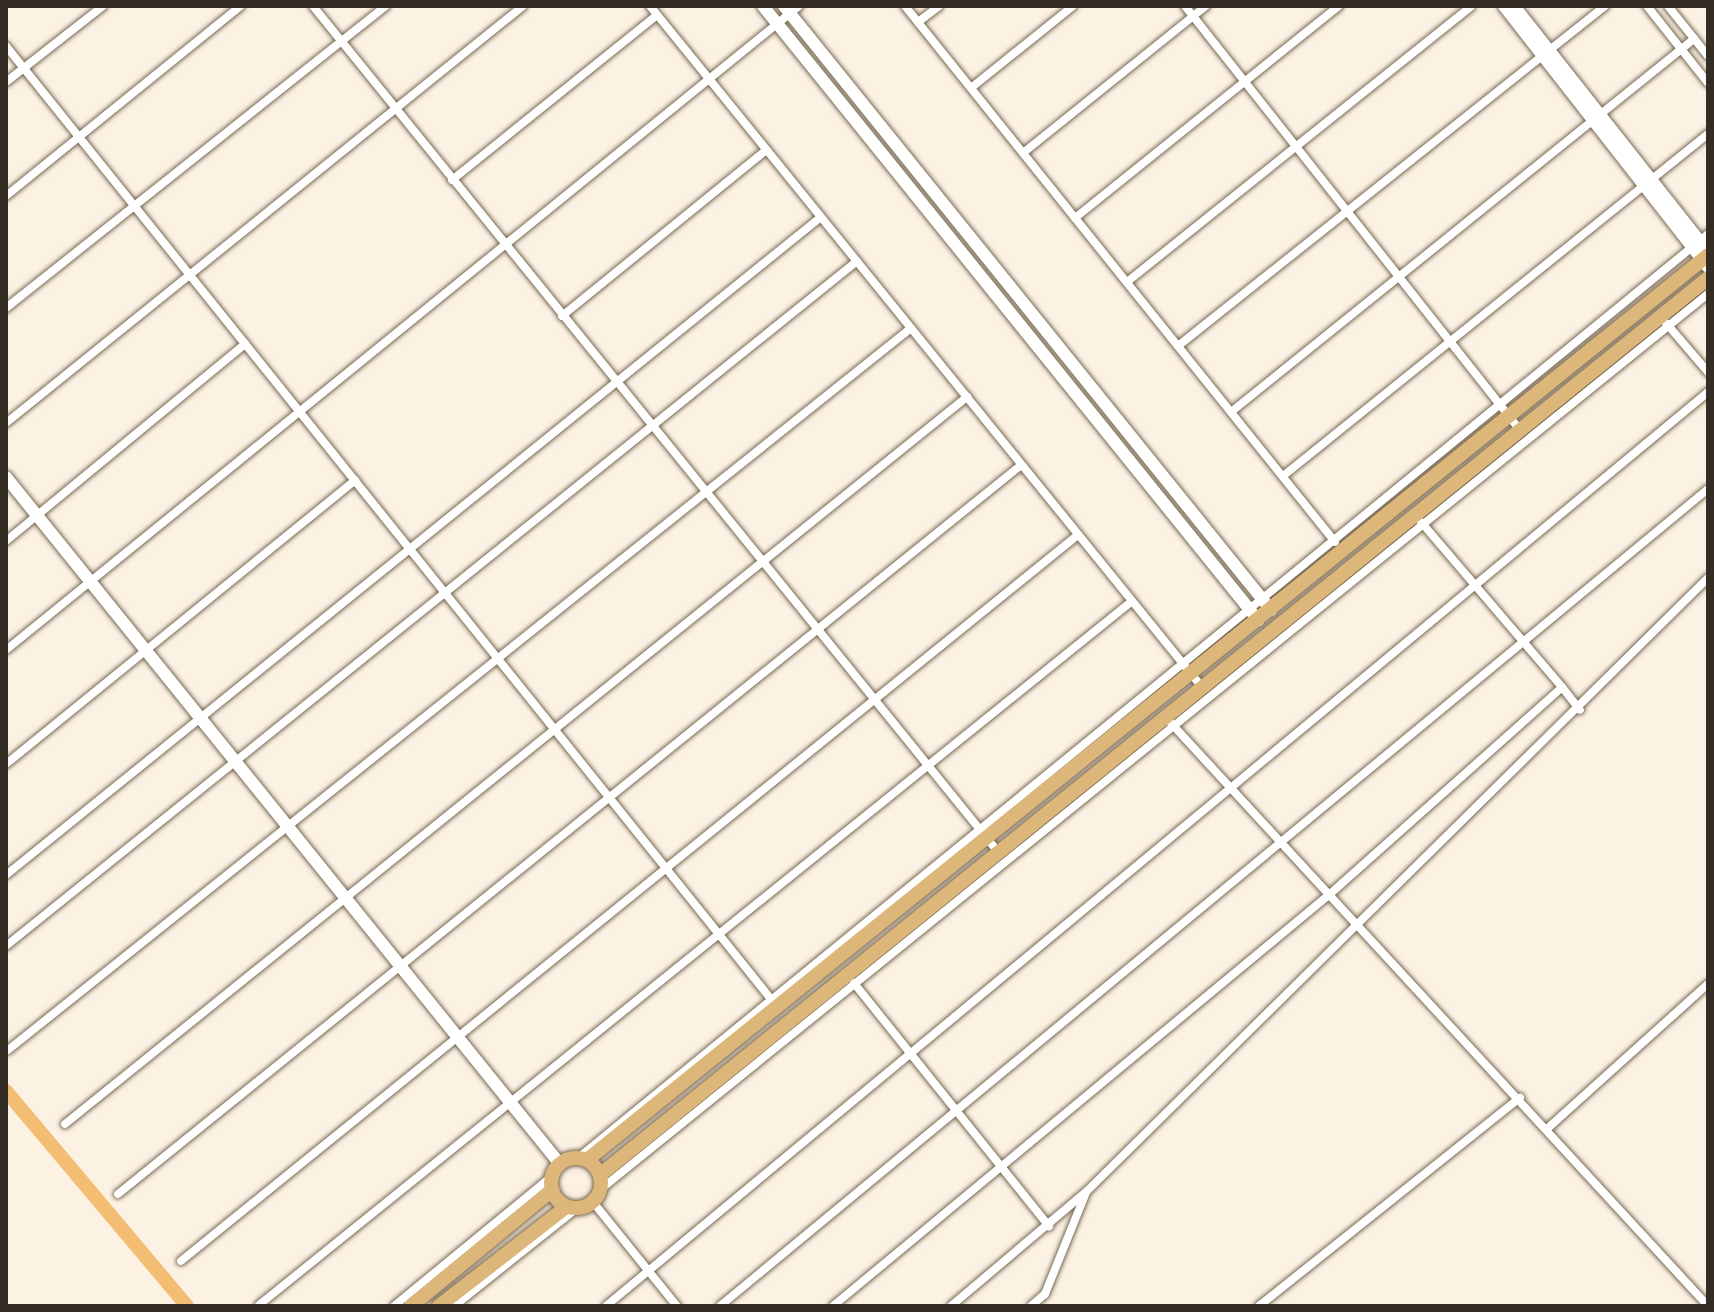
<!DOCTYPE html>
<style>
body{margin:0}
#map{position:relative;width:1714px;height:1312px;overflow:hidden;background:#fcf2e4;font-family:Barlow,sans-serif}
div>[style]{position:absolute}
.river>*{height:14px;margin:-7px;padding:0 7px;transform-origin:7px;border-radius:7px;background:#f3bd74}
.roads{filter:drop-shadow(0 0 2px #796954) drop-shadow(0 0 2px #796954)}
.street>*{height:8px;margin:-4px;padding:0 4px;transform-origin:4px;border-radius:4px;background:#fff}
.secondary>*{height:12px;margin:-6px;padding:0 6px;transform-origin:6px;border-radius:6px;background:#fff}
.primary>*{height:14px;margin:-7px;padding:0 7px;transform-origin:7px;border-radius:7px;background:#dcb779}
.primary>.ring{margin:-7px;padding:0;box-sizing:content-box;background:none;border:14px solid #dcb779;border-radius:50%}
span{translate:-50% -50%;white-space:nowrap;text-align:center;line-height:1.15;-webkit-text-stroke:6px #fff;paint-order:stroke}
.frame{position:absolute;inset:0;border:8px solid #342d24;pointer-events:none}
</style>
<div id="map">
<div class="river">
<i style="left:6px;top:1091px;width:281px;rotate:49.9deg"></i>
</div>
<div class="roads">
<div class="street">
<i style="left:313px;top:6px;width:1089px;rotate:51deg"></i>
<i style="left:650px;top:6px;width:875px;rotate:50.98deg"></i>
<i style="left:905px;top:6px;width:687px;rotate:51.26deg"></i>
<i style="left:1185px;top:6px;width:540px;rotate:51.69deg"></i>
<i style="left:1647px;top:6px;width:98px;rotate:51.6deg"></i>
<i style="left:1668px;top:6px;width:64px;rotate:51.3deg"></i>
<i style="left:918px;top:22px;width:26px;rotate:-37deg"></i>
<i style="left:6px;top:46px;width:1221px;rotate:51.25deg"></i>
<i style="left:6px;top:82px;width:123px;rotate:-38.1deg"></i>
<i style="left:971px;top:88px;width:131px;rotate:-38.8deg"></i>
<i style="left:1023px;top:153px;width:235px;rotate:-38.8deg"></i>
<i style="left:452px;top:180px;width:263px;rotate:-38.8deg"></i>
<i style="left:6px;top:196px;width:302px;rotate:-39deg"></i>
<i style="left:1075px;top:218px;width:339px;rotate:-38.8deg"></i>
<i style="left:1127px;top:282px;width:441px;rotate:-38.7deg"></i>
<i style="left:6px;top:308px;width:485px;rotate:-38.5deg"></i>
<i style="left:562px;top:316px;width:263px;rotate:-39.1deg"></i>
<i style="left:1666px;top:323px;width:65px;rotate:49.4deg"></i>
<i style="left:1178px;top:346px;width:546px;rotate:-38.53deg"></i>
<i style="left:1231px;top:412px;width:595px;rotate:-38.86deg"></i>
<i style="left:6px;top:423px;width:664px;rotate:-38.89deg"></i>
<i style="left:1283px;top:476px;width:546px;rotate:-38.82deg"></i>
<i style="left:6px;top:541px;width:310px;rotate:-39.5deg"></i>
<i style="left:6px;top:650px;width:1022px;rotate:-39.08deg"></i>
<i style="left:1562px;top:687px;width:29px;rotate:52deg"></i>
<i style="left:1169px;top:721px;width:795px;rotate:47.34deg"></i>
<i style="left:6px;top:764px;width:450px;rotate:-39.1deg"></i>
<i style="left:6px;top:875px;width:1047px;rotate:-38.92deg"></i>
<i style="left:6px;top:946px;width:1092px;rotate:-38.83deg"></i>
<i style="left:854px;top:983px;width:312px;rotate:51.3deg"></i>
<i style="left:8px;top:1050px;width:1156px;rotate:-38.64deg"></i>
<i style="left:65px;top:1124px;width:1159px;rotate:-38.87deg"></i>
<i style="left:1548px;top:1128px;width:215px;rotate:-42deg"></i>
<i style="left:578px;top:1158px;width:1460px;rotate:-39.27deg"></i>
<i style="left:601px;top:1189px;width:1424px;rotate:-38.96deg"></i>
<i style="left:118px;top:1194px;width:1161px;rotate:-38.91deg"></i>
<i style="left:593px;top:1202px;width:134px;rotate:51.1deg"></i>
<i style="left:181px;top:1261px;width:1154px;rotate:-38.99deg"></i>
<i style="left:259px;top:1305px;width:1121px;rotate:-38.88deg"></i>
<i style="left:394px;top:1306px;width:205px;rotate:-39.4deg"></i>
<i style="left:454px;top:1306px;width:156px;rotate:-38.5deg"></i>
<i style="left:606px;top:1306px;width:1432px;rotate:-39.67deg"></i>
<i style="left:720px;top:1306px;width:1282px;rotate:-39.59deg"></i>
<i style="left:833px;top:1306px;width:646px;rotate:-39.66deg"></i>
<i style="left:1330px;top:894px;width:311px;rotate:-41.7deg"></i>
<i style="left:1562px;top:687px;width:217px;rotate:-130.5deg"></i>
<i style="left:951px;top:1306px;width:178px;rotate:-40.2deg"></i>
<i style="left:1087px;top:1191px;width:873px;rotate:-44.63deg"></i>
<i style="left:1031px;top:1306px;width:18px;rotate:-41deg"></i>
<i style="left:1045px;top:1294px;width:107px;rotate:-68deg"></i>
<i style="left:1259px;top:1306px;width:334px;rotate:-38.6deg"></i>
</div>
<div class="secondary">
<i style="left:763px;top:6px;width:789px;rotate:51.12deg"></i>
<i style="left:784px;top:6px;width:776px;rotate:51.12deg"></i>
<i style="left:1504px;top:6px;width:331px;rotate:52deg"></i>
<i style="left:1514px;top:6px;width:313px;rotate:51.7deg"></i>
<i style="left:6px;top:477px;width:883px;rotate:51.12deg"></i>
</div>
<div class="primary">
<i class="ring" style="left:551px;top:1158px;width:36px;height:36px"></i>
<i style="left:587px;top:1160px;width:1441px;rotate:-38.91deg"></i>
<i style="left:600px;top:1175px;width:1426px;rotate:-38.99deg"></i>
<i style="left:411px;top:1306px;width:183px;rotate:-39.4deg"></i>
<i style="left:439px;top:1306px;width:161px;rotate:-37.9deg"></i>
</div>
</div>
<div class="frame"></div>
</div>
